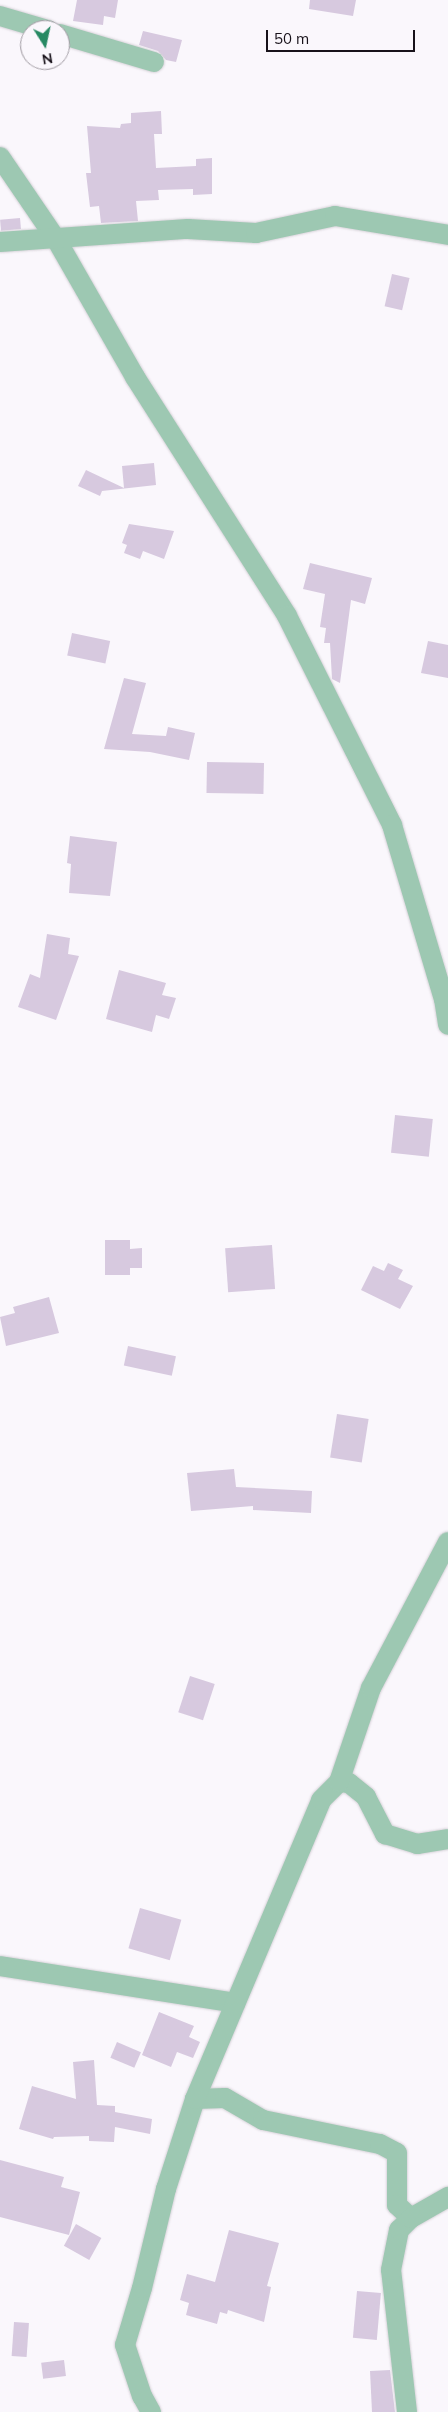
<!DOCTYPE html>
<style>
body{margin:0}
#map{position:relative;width:448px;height:2412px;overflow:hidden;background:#faf7fc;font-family:Mulish,sans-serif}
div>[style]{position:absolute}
.building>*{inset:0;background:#d7c9df;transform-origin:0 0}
.roads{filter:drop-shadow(0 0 1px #d6d2d8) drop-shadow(0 0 1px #d6d2d8)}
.minor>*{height:20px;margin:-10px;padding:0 10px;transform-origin:10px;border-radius:10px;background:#9dc8b2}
span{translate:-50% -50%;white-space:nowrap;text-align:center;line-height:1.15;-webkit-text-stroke:4px #faf7fc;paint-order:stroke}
.north{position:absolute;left:20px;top:20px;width:50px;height:50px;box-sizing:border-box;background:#faf7fc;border:1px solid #a09ba2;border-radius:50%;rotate:170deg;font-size:14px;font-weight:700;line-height:20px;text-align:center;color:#18121a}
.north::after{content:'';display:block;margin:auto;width:18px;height:22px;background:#278963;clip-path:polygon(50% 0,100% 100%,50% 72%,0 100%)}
.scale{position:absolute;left:266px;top:30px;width:149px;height:22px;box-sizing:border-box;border:2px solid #18121a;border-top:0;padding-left:6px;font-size:15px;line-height:18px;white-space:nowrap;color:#18121a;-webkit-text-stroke:4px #faf7fc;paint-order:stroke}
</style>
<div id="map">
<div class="building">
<i style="clip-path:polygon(77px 0,118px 0,115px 18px,104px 16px,103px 25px,73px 21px)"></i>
<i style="clip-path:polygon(310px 0,356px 0,353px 16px,309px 9px)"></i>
<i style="clip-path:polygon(143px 31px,182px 40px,176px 62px,166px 60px,158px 51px,139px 45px)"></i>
<i style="clip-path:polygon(161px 111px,162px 134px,154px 134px,156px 168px,196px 166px,196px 159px,212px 158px,212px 194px,193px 195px,193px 189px,158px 190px,159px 200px,136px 201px,138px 221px,101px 223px,99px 206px,90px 207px,86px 173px,91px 173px,87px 126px,120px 128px,121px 124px,131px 123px,131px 113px)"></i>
<i style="left:20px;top:218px;width:11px;height:20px;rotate:85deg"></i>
<i style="left:392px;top:274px;width:18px;height:33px;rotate:13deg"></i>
<i style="clip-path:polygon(154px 463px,156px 485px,102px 491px,100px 496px,78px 486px,86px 470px,124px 488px,122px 466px)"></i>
<i style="clip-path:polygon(129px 524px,174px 531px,164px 559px,143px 551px,140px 559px,124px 553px,127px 545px,122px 543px)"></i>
<i style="clip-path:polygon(310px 563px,372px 578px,365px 604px,351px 600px,340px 683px,332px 679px,330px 643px,324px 643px,326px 628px,320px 627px,325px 594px,303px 589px)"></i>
<i style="left:72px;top:633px;width:39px;height:23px;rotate:12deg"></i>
<i style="clip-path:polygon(428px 641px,448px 645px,448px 678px,421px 673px)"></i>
<i style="clip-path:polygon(124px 678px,146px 683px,132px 734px,166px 736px,168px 727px,195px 733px,189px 760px,150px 752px,104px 749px)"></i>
<i style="left:207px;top:762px;width:57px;height:31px;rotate:1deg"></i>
<i style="clip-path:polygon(70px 836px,117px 842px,110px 896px,69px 893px,71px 864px,67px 863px)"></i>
<i style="clip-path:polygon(47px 934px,70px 938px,68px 954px,79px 956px,56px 1020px,18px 1007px,30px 974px,40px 978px)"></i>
<i style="clip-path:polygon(119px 970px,166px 983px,162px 995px,176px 998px,169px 1019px,156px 1015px,152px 1032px,106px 1019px)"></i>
<i style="left:395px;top:1115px;width:38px;height:38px;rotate:6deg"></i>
<i style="clip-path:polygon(105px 1240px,130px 1240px,130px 1249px,142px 1248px,142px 1268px,130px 1268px,130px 1275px,105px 1275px)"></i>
<i style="left:272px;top:1245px;width:44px;height:47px;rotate:86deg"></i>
<i style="clip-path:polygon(388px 1263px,403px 1270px,398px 1279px,413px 1286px,400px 1309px,361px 1290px,373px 1266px,384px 1271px)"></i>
<i style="clip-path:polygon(49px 1297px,59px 1333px,6px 1346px,0 1317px,15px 1313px,13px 1307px)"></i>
<i style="left:128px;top:1346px;width:49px;height:20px;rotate:12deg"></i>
<i style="left:337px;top:1414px;width:32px;height:44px;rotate:9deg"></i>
<i style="clip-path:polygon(234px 1469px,236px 1487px,312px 1491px,311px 1513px,253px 1510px,253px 1506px,191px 1511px,187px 1473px)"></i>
<i style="left:190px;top:1676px;width:26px;height:38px;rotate:18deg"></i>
<i style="left:140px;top:1908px;width:43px;height:42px;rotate:16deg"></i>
<i style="clip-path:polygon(159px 2012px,194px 2026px,189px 2037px,200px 2042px,193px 2058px,177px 2052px,171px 2067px,142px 2055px)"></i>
<i style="left:117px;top:2042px;width:26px;height:17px;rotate:23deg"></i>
<i style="clip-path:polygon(94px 2060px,97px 2105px,115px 2106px,115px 2112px,152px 2119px,150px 2134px,115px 2127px,114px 2142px,89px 2141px,89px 2136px,54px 2137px,53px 2139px,19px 2129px,32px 2086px,76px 2099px,73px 2062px)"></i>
<i style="clip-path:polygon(0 2160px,64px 2177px,61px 2187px,80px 2192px,69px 2235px,0 2217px)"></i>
<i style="left:76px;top:2224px;width:29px;height:25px;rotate:29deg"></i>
<i style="clip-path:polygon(229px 2230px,279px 2243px,267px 2286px,271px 2287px,264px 2322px,228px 2310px,227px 2314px,220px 2312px,217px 2324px,186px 2315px,189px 2303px,180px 2300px,187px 2274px,215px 2282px)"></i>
<i style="left:357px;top:2291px;width:24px;height:47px;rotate:5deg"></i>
<i style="left:14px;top:2322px;width:15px;height:34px;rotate:4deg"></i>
<i style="left:64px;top:2360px;width:16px;height:23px;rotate:83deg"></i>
<i style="clip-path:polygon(390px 2370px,395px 2412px,372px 2412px,370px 2371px)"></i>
</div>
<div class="roads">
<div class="minor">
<i style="left:0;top:16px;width:50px;rotate:16.3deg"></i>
<i style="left:60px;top:34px;width:98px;rotate:16.6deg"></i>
<i style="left:0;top:157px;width:99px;rotate:55.7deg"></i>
<i style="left:56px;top:239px;width:159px;rotate:60.2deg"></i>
<i style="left:135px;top:377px;width:283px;rotate:57.5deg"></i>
<i style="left:287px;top:616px;width:234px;rotate:63.3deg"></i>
<i style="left:392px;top:825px;width:182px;rotate:73.4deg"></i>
<i style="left:444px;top:999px;width:26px;rotate:81deg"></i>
<i style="left:0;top:242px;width:188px;rotate:-4deg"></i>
<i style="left:188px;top:229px;width:68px;rotate:3.4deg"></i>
<i style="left:256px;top:233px;width:81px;rotate:-12.1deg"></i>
<i style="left:335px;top:216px;width:115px;rotate:9.5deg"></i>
<i style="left:339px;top:1782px;width:10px;rotate:6deg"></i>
<i style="left:349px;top:1783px;width:22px;rotate:39deg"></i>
<i style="left:366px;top:1797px;width:42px;rotate:62.8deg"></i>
<i style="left:385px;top:1834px;width:34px;rotate:17deg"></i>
<i style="left:417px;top:1844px;width:31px;rotate:-9deg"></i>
<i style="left:0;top:1966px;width:238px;rotate:8.9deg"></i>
<i style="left:195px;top:2099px;width:30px;rotate:-2deg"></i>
<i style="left:225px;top:2098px;width:44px;rotate:30.1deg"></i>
<i style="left:263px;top:2120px;width:119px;rotate:11.6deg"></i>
<i style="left:380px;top:2144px;width:19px;rotate:28deg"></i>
<i style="left:397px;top:2153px;width:52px;rotate:90deg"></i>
<i style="left:397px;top:2205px;width:19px;rotate:43deg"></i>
<i style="left:151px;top:2412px;width:18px;rotate:-119deg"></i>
<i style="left:142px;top:2396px;width:54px;rotate:-108.4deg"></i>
<i style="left:125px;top:2345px;width:59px;rotate:-73.4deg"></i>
<i style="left:142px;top:2288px;width:102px;rotate:-76.4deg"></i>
<i style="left:166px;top:2189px;width:95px;rotate:-72.1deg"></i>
<i style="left:195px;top:2099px;width:324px;rotate:-67.1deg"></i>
<i style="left:321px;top:1800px;width:25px;rotate:-45deg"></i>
<i style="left:339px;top:1782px;width:99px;rotate:-71.2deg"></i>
<i style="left:371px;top:1688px;width:165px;rotate:-62.2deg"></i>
<i style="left:407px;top:2412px;width:143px;rotate:-96.4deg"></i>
<i style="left:391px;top:2270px;width:41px;rotate:-78.7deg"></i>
<i style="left:399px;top:2230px;width:17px;rotate:-45deg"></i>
<i style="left:411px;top:2218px;width:43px;rotate:-29.6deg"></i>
</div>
</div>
<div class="north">N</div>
<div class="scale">50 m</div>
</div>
